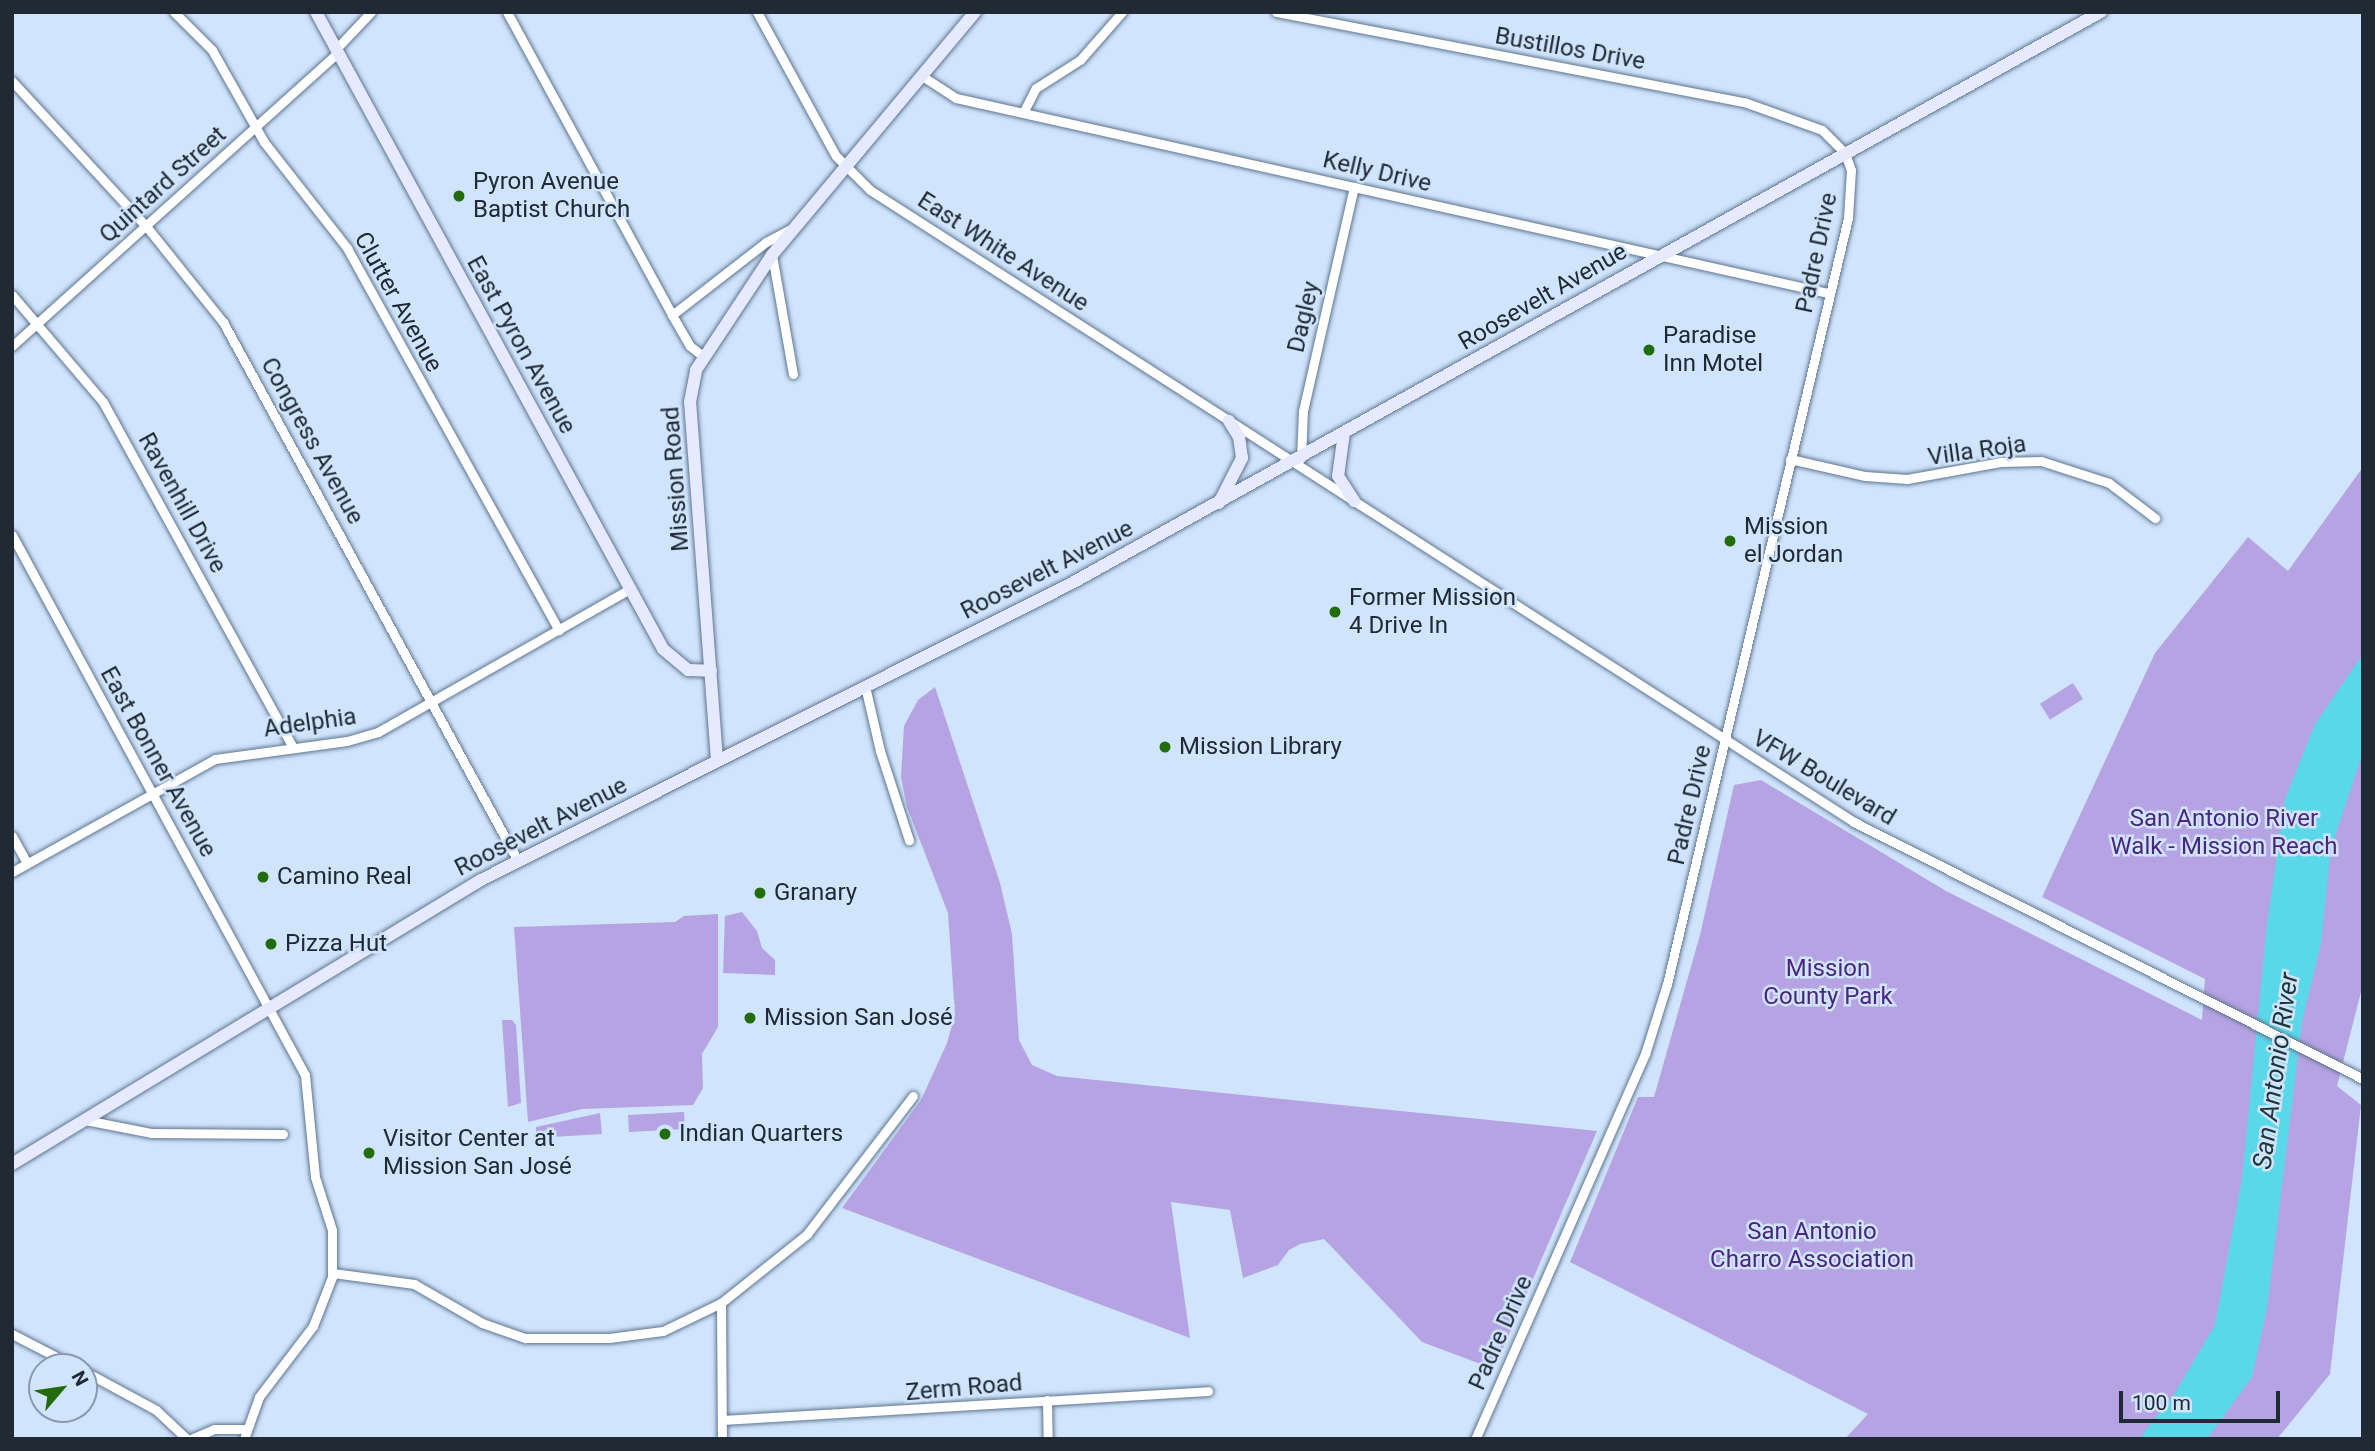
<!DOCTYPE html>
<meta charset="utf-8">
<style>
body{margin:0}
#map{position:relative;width:2375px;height:1451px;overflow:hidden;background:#d0e4fc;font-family:Roboto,sans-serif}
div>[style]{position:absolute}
.green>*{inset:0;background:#b6a3e3;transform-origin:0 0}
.water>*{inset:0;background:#5ad7e8}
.roads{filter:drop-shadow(0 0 2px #5f7590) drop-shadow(0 0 2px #5f7590)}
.street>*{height:9px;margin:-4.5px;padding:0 4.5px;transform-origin:4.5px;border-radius:4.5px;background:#fff}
.secondary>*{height:12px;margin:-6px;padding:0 6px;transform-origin:6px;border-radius:6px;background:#e6eafe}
.dots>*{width:19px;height:19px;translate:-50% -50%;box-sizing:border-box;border:4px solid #d0e4fc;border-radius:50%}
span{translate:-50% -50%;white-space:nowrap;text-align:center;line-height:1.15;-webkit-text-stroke:5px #d0e4fc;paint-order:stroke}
.street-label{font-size:24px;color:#202a35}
.poi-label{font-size:24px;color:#202a35}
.left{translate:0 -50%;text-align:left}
.park-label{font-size:24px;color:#4a267f}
.water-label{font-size:26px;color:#1f3539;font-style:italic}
.frame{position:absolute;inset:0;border:14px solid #202a35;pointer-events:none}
.north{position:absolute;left:28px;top:1353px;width:70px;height:70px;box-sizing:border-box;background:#d0e4fc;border:2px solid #8a9aac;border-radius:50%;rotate:61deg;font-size:19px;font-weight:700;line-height:28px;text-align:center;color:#202a35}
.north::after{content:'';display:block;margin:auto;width:24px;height:32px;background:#226c0c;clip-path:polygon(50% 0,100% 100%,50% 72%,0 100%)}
.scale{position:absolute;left:2119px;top:1391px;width:161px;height:32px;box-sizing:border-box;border:4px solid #202a35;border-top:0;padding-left:9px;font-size:21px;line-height:24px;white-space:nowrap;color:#202a35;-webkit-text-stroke:5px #d0e4fc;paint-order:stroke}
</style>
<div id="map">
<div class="green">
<i style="clip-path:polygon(2363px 467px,2363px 984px,2337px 1086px,2361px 1105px,2330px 1374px,2277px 1439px,1845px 1439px,1868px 1414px,1570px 1262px,1638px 1097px,1654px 1097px,1700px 935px,1734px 785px,1761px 780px,1946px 891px,2202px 1020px,2205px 979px,2042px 897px,2155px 653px,2248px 537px,2288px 571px)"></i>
<i style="left:2073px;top:683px;width:19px;height:39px;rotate:58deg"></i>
<i style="clip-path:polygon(935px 687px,1000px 883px,1012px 934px,1019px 1040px,1032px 1065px,1057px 1076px,1597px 1131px,1494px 1369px,1422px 1342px,1324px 1239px,1300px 1244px,1289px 1250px,1278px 1265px,1243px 1278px,1230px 1210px,1171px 1202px,1190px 1338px,842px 1208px,921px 1100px,947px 1043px,955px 1015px,948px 913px,907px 807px,901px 777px,904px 726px,918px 700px)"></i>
<i style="clip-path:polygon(742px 912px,757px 931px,762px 948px,775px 960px,775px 975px,723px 973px,725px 916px)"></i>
<i style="clip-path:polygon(718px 914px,718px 1027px,702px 1054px,703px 1088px,693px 1105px,582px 1109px,528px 1122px,514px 927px,675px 922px,684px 916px)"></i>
<i style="clip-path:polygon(512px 1020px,516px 1025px,521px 1103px,508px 1107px,502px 1020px)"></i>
<i style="left:684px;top:1112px;width:17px;height:56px;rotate:87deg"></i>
<i style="clip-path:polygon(600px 1113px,602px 1134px,536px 1138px,536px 1127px)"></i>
</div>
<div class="water">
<i style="clip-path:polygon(2363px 654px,2363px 752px,2331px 848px,2321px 943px,2302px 1022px,2267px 1308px,2252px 1377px,2207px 1439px,2139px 1439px,2173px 1396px,2215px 1325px,2242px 1178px,2267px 924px,2285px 799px,2315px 724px)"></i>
</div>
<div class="roads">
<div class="street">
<i style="left:174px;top:12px;width:54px;rotate:45deg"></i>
<i style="left:212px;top:50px;width:106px;rotate:60.5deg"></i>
<i style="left:264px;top:142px;width:135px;rotate:51.9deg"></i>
<i style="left:347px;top:248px;width:437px;rotate:61deg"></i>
<i style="left:507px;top:12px;width:345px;rotate:61.4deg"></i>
<i style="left:672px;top:315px;width:36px;rotate:60deg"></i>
<i style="left:690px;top:346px;width:18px;rotate:38deg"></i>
<i style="left:757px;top:12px;width:164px;rotate:61.3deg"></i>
<i style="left:836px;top:156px;width:48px;rotate:45deg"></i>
<i style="left:870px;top:190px;width:1169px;rotate:32.71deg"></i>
<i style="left:1854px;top:822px;width:570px;rotate:26.79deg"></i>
<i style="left:1276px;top:12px;width:477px;rotate:10.9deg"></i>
<i style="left:1744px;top:102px;width:83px;rotate:19.7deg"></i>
<i style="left:1822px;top:130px;width:33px;rotate:45deg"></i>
<i style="left:1845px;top:153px;width:18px;rotate:71deg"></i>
<i style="left:1851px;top:170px;width:48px;rotate:93.6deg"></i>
<i style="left:1848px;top:218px;width:787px;rotate:103.29deg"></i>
<i style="left:1667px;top:984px;width:73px;rotate:107.4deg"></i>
<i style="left:1645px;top:1054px;width:421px;rotate:113.8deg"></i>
<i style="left:336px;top:49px;width:51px;rotate:-46.6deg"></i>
<i style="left:922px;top:76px;width:40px;rotate:32.9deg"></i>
<i style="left:956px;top:98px;width:894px;rotate:12.61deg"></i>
<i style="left:12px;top:81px;width:197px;rotate:47.3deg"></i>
<i style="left:146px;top:226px;width:123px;rotate:51.3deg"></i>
<i style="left:223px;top:322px;width:614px;rotate:61.31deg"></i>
<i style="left:1023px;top:113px;width:28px;rotate:-63deg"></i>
<i style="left:1036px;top:88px;width:52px;rotate:-32.5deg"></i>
<i style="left:1080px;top:60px;width:64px;rotate:-48.8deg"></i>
<i style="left:772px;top:255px;width:121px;rotate:80deg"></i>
<i style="left:12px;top:295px;width:140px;rotate:49.6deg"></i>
<i style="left:103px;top:402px;width:393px;rotate:61.2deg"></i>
<i style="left:672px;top:315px;width:119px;rotate:-37.8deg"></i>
<i style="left:766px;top:242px;width:30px;rotate:-28deg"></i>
<i style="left:12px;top:346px;width:439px;rotate:-42deg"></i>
<i style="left:1301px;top:458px;width:47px;rotate:-87.6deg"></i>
<i style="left:1303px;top:411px;width:230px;rotate:-77.2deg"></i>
<i style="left:1790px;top:459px;width:77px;rotate:12.8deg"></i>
<i style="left:1865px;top:476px;width:42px;rotate:4.1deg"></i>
<i style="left:1907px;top:479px;width:96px;rotate:-10.3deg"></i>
<i style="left:2001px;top:462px;width:40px;rotate:-1.4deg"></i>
<i style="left:2041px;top:461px;width:71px;rotate:17.9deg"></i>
<i style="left:2109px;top:483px;width:58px;rotate:37.3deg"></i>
<i style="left:12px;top:535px;width:614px;rotate:61.52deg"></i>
<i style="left:305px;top:1075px;width:102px;rotate:84.4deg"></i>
<i style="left:315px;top:1177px;width:56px;rotate:72.2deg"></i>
<i style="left:332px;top:1230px;width:47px;rotate:90deg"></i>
<i style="left:332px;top:1277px;width:53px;rotate:111.2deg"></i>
<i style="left:313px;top:1326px;width:89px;rotate:127.3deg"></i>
<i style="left:259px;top:1397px;width:45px;rotate:109.7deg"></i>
<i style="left:865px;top:686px;width:67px;rotate:77deg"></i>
<i style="left:880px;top:751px;width:94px;rotate:72deg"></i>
<i style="left:12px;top:836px;width:31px;rotate:61deg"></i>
<i style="left:12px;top:872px;width:232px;rotate:-29.1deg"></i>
<i style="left:215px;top:759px;width:133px;rotate:-7.8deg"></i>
<i style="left:347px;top:741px;width:32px;rotate:-16deg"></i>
<i style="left:378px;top:732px;width:290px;rotate:-29.6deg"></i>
<i style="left:85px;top:1120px;width:67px;rotate:11.1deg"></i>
<i style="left:151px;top:1133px;width:132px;rotate:0.4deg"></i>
<i style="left:333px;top:1273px;width:82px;rotate:7.7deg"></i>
<i style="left:414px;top:1284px;width:78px;rotate:29.8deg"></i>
<i style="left:482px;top:1323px;width:46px;rotate:19.2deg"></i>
<i style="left:525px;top:1338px;width:84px"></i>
<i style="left:609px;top:1338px;width:54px;rotate:-7.4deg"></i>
<i style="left:663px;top:1331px;width:64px;rotate:-25.8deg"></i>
<i style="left:721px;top:1303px;width:110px;rotate:-38.7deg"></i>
<i style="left:807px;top:1234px;width:174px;rotate:-52.5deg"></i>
<i style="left:721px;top:1303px;width:136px;rotate:89.6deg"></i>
<i style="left:12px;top:1334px;width:72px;rotate:27.3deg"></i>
<i style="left:84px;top:1371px;width:82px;rotate:28.4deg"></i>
<i style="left:156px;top:1410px;width:42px;rotate:43.1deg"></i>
<i style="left:1047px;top:1400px;width:39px;rotate:89deg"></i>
<i style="left:722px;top:1420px;width:487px;rotate:-3.4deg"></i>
<i style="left:191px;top:1439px;width:25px;rotate:-23deg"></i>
<i style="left:214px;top:1429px;width:32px"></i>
</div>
<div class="secondary">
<i style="left:316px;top:12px;width:725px;rotate:61.42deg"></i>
<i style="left:663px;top:649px;width:33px;rotate:40deg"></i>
<i style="left:688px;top:670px;width:23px;rotate:2deg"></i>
<i style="left:1344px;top:433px;width:43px;rotate:97.9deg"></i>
<i style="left:1338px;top:476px;width:30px;rotate:57deg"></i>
<i style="left:1219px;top:503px;width:51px;rotate:-62.9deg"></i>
<i style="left:1242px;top:458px;width:21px;rotate:-98deg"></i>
<i style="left:1239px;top:437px;width:19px;rotate:-122deg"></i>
<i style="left:717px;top:760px;width:359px;rotate:-94.3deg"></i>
<i style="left:690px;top:402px;width:33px;rotate:-79deg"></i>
<i style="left:696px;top:370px;width:138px;rotate:-56.5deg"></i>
<i style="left:772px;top:255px;width:317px;rotate:-50.1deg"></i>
<i style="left:12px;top:1164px;width:548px;rotate:-31.2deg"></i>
<i style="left:481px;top:880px;width:661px;rotate:-26.68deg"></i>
<i style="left:1072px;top:583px;width:1177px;rotate:-29.03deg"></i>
</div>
</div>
<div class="dots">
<i style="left:459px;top:196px;background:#226c0c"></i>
<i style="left:1649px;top:350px;background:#226c0c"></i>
<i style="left:1730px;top:541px;background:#226c0c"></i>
<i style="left:1335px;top:612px;background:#226c0c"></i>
<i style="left:1165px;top:747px;background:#226c0c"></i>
<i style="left:263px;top:877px;background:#226c0c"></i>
<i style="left:760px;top:893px;background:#226c0c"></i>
<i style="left:271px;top:944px;background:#226c0c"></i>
<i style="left:750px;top:1018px;background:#226c0c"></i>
<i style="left:665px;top:1134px;background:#226c0c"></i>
<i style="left:369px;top:1153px;background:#226c0c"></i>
</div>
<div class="street-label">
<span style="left:1570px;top:49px;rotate:10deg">Bustillos Drive</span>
<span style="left:1377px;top:172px;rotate:13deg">Kelly Drive</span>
<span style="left:163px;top:185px;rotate:-42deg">Quintard Street</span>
<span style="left:1003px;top:252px;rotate:33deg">East White Avenue</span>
<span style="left:1817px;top:253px;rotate:-78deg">Padre Drive</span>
<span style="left:1543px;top:297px;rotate:-30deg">Roosevelt Avenue</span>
<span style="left:398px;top:302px;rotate:61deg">Clutter Avenue</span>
<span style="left:1304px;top:317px;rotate:-77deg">Dagley</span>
<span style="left:521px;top:345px;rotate:61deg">East Pyron Avenue</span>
<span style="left:312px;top:441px;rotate:61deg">Congress Avenue</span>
<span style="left:1977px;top:451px;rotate:-8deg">Villa Roja</span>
<span style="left:676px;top:479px;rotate:-94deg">Mission Road</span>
<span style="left:182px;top:503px;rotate:61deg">Ravenhill Drive</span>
<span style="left:1047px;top:570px;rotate:-27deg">Roosevelt Avenue</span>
<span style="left:310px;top:723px;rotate:-8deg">Adelphia</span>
<span style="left:158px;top:762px;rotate:61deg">East Bonner Avenue</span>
<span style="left:1824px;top:778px;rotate:31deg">VFW Boulevard</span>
<span style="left:1690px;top:805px;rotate:-77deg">Padre Drive</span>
<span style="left:541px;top:827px;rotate:-27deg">Roosevelt Avenue</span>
<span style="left:1501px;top:1333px;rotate:-66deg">Padre Drive</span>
<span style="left:964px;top:1388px;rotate:-5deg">Zerm Road</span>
</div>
<div class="poi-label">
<span class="left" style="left:473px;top:196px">Pyron Avenue<br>Baptist Church</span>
<span class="left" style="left:1663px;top:350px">Paradise<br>Inn Motel</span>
<span class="left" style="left:1744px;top:541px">Mission<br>el Jordan</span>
<span class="left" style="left:1349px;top:612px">Former Mission<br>4 Drive In</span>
<span class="left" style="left:1179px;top:747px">Mission Library</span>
<span class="left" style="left:277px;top:877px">Camino Real</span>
<span class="left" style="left:774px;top:893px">Granary</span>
<span class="left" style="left:285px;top:944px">Pizza Hut</span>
<span class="left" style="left:764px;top:1018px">Mission San José</span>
<span class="left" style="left:679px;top:1134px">Indian Quarters</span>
<span class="left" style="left:383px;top:1153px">Visitor Center at<br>Mission San José</span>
</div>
<div class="park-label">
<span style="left:2224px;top:833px">San Antonio River<br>Walk - Mission Reach</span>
<span style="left:1828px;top:983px">Mission<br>County Park</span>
<span style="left:1812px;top:1246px">San Antonio<br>Charro Association</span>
</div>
<div class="water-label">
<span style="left:2276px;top:1071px;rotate:-82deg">San Antonio River</span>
</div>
<div class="frame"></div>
<div class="north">N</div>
<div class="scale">100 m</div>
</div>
